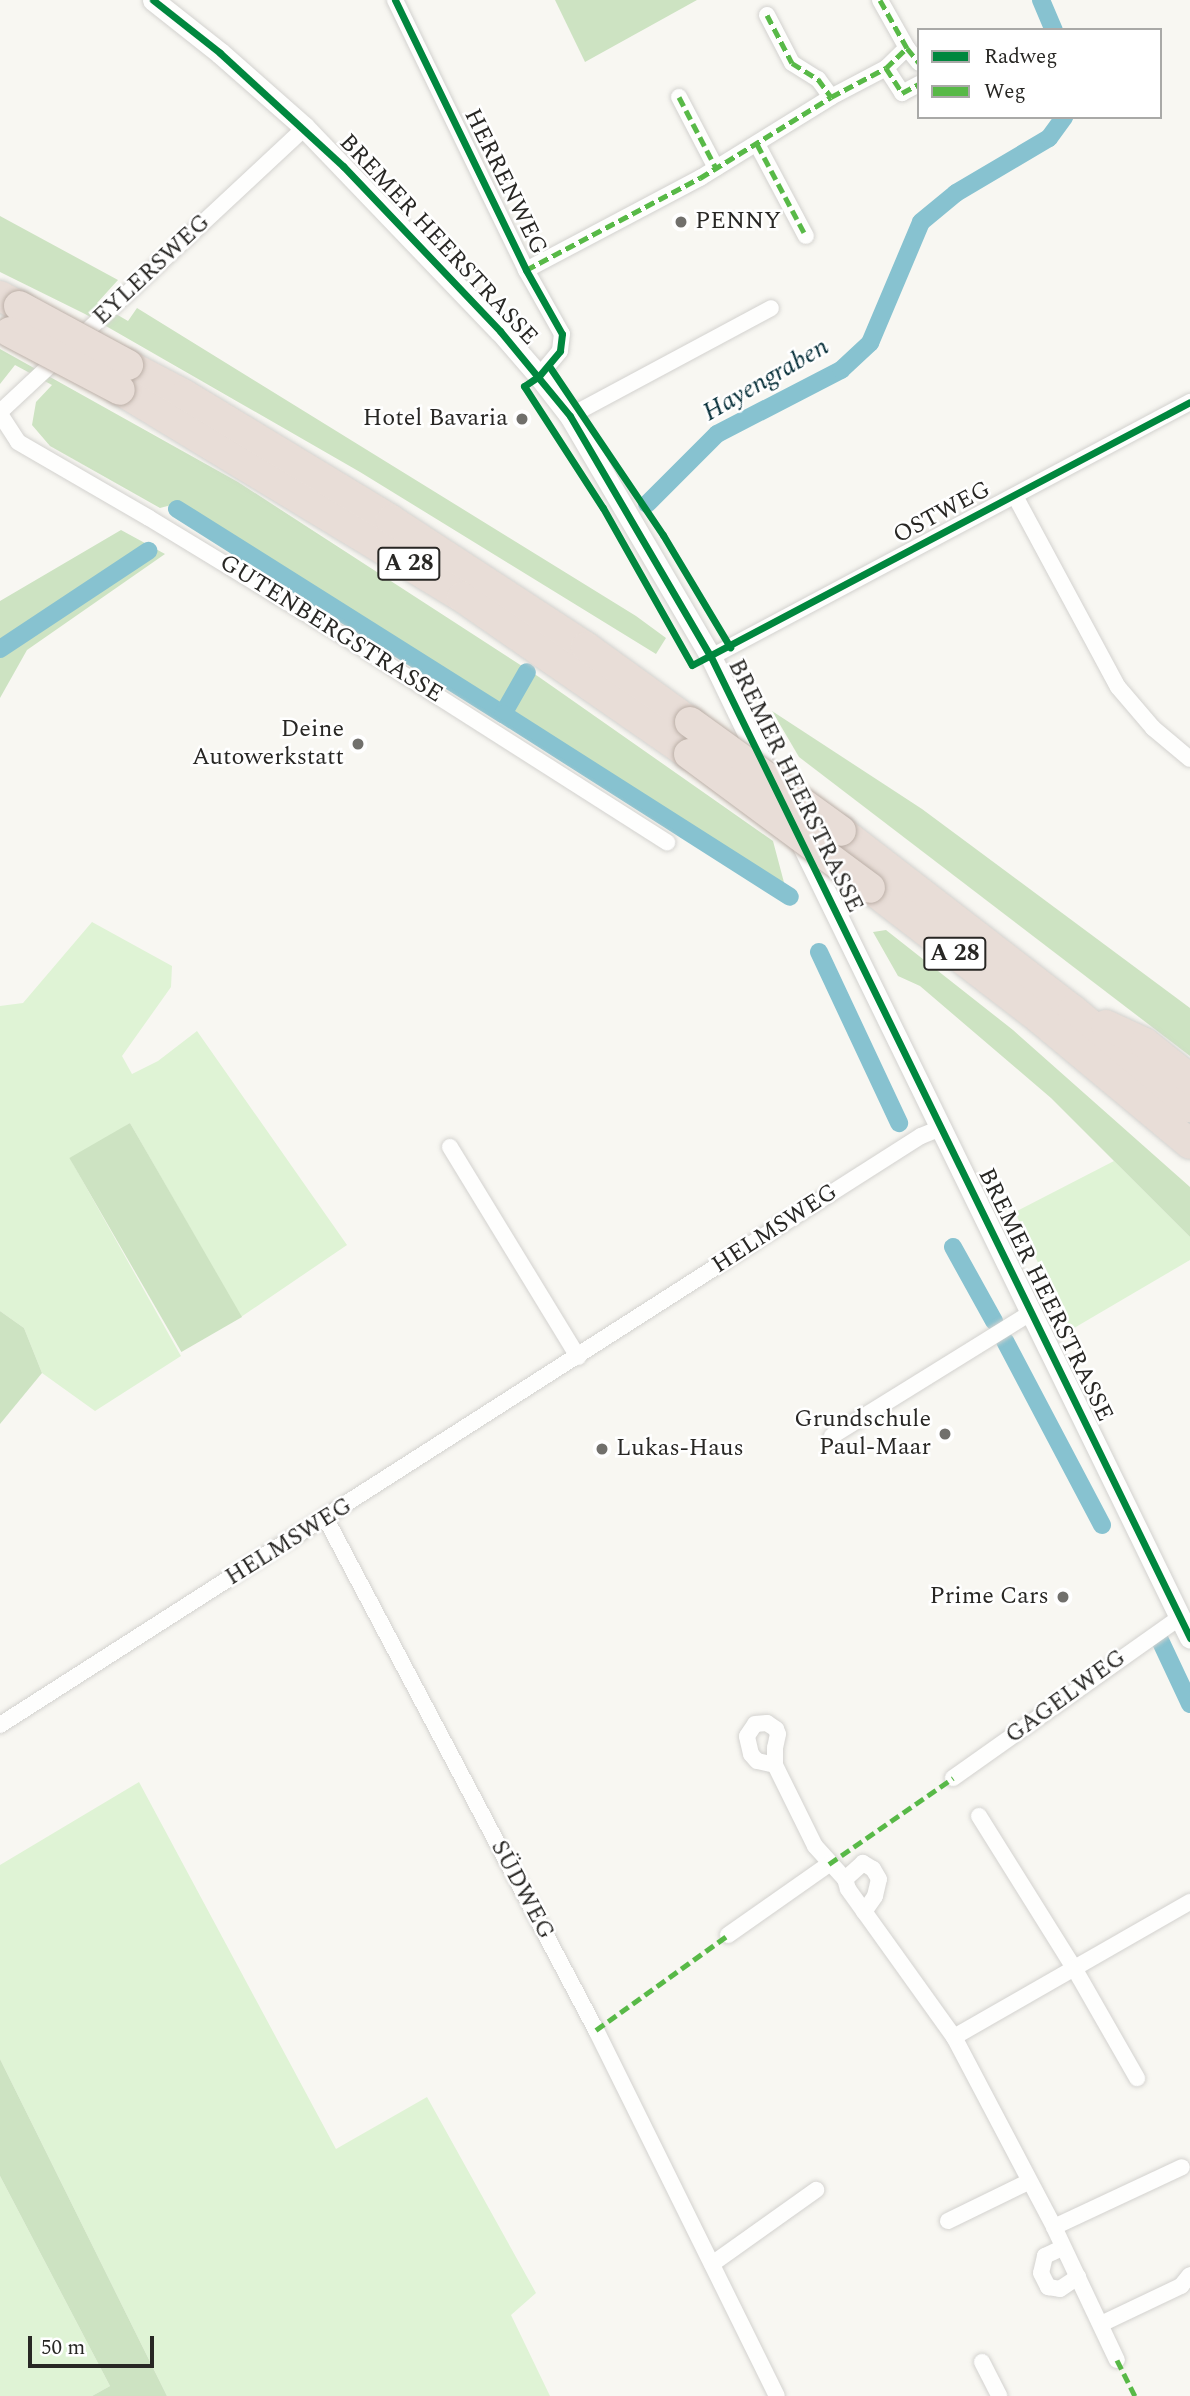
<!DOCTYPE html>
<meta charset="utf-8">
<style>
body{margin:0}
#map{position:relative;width:1190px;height:2396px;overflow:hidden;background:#f8f7f2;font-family:Spectral,serif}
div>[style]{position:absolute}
.green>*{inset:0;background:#dff3d5}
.forest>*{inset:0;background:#cde3c2;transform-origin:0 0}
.canal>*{height:18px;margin:-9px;padding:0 9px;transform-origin:9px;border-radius:9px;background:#87c2d0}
.roads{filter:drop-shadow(0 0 2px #d3d2cf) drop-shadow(0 0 2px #d3d2cf)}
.minor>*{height:16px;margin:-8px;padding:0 8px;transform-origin:8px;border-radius:8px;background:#fefefd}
.tertiary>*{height:21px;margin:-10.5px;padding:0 10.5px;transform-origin:10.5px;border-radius:10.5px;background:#fefefd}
.motorway>*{height:30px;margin:-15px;padding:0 15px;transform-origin:15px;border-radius:15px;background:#e8ddd7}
.bridges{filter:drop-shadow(0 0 2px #bbafa7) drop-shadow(0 0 2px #bbafa7)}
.motorway-bridge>*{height:30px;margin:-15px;padding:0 15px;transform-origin:15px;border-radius:15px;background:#e8ddd7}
.quiet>*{height:5px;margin-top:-2.5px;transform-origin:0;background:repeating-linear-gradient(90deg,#58b947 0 10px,transparent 0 15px)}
.cycleway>*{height:7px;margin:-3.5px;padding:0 3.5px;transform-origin:3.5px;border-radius:3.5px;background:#00873e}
.dots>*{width:19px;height:19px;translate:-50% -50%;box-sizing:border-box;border:4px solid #fff;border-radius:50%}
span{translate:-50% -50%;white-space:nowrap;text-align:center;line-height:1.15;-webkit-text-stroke:5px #fff;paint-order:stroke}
.shield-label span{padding:2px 5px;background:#fff;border:2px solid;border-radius:5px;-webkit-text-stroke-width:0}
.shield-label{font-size:23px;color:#282724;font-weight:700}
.street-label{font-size:24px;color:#282724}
.poi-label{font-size:24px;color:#282724}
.left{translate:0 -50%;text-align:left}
.right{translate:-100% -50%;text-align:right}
.water-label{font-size:26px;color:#052e38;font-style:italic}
.legend{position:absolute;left:917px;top:28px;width:245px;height:91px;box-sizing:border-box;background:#fff;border:2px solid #a9a9a7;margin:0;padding:9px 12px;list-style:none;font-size:21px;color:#282724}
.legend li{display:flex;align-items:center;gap:14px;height:35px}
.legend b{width:35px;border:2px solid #a9a9a7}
.scale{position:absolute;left:28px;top:2336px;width:126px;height:32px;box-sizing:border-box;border:4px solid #282724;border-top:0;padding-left:9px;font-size:21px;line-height:24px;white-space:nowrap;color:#282724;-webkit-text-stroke:5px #fff;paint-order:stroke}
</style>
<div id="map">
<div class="green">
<i style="clip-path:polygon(92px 922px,172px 966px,171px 987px,122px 1056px,132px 1074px,158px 1061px,197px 1031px,347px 1245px,241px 1317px,130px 1123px,72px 1162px,181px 1356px,95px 1411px,42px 1373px,24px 1328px,0 1311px,0 1006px,23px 1003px)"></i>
<i style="clip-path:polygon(1114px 1161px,1190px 1237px,1190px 1260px,1069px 1331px,1015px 1212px)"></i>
<i style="clip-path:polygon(139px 1782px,336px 2149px,427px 2097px,536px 2293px,511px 2315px,550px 2396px,167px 2396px,0 2059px,0 1865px)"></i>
<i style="clip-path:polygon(0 2176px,110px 2386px,92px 2396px,0 2396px)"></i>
</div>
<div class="forest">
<i style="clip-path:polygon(555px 0,697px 0,585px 62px)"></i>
<i style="clip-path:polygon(0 216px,118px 280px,97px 303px,128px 321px,137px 308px,636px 616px,666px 638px,656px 654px,360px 472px,85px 314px,0 272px)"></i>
<i style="clip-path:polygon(0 349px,238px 482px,539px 677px,773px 841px,786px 890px,179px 503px,160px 508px,50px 446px,32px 425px,36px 402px,52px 385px,15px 365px,0 384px)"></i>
<i style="clip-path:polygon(121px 530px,165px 554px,27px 650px,0 698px,0 601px)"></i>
<i style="clip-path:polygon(772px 711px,922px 809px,1190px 1008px,1190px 1056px,799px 757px)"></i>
<i style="clip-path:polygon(886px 930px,1013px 1030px,1190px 1187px,1190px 1237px,1051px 1098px,920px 986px,898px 976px,873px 932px)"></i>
<i style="left:130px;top:1123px;width:224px;height:70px;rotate:60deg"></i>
<i style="clip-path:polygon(0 1311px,24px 1328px,42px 1373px,0 1424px)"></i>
<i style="clip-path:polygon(0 2059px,167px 2396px,92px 2396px,110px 2386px,0 2176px)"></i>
</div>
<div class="canal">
<i style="left:1041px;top:0;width:33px;rotate:67deg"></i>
<i style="left:647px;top:504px;width:99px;rotate:-45deg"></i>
<i style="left:717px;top:434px;width:140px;rotate:-27.3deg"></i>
<i style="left:841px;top:370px;width:40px;rotate:-43deg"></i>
<i style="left:870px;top:343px;width:131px;rotate:-67.1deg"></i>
<i style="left:921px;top:222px;width:45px;rotate:-39.6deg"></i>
<i style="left:956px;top:193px;width:108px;rotate:-30.6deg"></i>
<i style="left:1049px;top:138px;width:26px;rotate:-54deg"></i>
<i style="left:177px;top:509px;width:385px;rotate:32.2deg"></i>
<i style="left:503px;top:714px;width:48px;rotate:-60.3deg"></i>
<i style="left:0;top:649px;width:178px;rotate:-33.5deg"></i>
<i style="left:503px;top:714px;width:340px;rotate:32.5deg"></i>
<i style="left:819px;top:952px;width:189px;rotate:64.9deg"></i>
<i style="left:953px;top:1247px;width:85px;rotate:61deg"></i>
<i style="left:1005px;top:1341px;width:208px;rotate:62.2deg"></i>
<i style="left:1159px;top:1638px;width:73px;rotate:64.8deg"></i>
</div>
<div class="roads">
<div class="minor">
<i style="left:395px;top:0;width:300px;rotate:64.1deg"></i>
<i style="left:526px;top:270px;width:73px;rotate:60.6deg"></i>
<i style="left:562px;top:334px;width:17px;rotate:97deg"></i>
<i style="left:560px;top:351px;width:33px;rotate:130deg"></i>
<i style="left:767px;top:15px;width:54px;rotate:62.5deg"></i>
<i style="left:792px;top:63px;width:31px;rotate:32deg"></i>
<i style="left:818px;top:79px;width:22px;rotate:54deg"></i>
<i style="left:907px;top:48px;width:19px;rotate:51deg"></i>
<i style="left:886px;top:68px;width:30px;rotate:57deg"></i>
<i style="left:902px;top:93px;width:19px;rotate:-28deg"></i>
<i style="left:679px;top:97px;width:80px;rotate:62.5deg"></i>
<i style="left:757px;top:144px;width:104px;rotate:62deg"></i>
<i style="left:526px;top:270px;width:197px;rotate:-27.9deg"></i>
<i style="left:700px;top:178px;width:154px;rotate:-31.7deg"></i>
<i style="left:831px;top:97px;width:62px;rotate:-27.8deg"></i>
<i style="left:886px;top:68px;width:29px;rotate:-44deg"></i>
<i style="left:907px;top:48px;width:55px;rotate:-119.4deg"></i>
<i style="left:0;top:412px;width:417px;rotate:-43deg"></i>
<i style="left:0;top:414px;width:33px;rotate:57deg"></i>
<i style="left:18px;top:442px;width:151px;rotate:30.1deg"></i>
<i style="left:149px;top:518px;width:223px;rotate:31.3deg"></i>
<i style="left:340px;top:634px;width:388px;rotate:32.5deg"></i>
<i style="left:570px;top:416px;width:228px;rotate:-28.2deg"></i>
<i style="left:1015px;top:496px;width:217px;rotate:61.7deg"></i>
<i style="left:1118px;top:687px;width:54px;rotate:49.5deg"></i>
<i style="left:1153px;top:728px;width:48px;rotate:40deg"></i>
<i style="left:711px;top:657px;width:543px;rotate:-28.03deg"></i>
<i style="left:450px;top:1147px;width:246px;rotate:58.6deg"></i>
<i style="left:832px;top:1436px;width:235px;rotate:-31.8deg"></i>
<i style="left:326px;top:1519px;width:578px;rotate:62.15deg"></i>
<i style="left:596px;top:2030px;width:408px;rotate:63.7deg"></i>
<i style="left:0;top:1725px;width:894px;rotate:-32.62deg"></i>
<i style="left:753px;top:1243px;width:199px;rotate:-32.5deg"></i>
<i style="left:921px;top:1136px;width:22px;rotate:-22deg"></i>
<i style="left:775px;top:1765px;width:18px;rotate:-167deg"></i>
<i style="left:757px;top:1761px;width:9px;rotate:-131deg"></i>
<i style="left:751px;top:1754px;width:18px;rotate:-103deg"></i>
<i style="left:747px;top:1736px;width:14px;rotate:-56deg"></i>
<i style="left:755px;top:1724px;width:12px;rotate:-5deg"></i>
<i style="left:767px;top:1723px;width:11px;rotate:34deg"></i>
<i style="left:776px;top:1729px;width:5px;rotate:68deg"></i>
<i style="left:778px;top:1734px;width:14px;rotate:102deg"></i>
<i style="left:775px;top:1748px;width:17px;rotate:90deg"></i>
<i style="left:775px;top:1765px;width:90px;rotate:63.7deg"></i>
<i style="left:815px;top:1846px;width:45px;rotate:47.7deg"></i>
<i style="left:953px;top:1778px;width:278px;rotate:-35.3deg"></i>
<i style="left:979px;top:1816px;width:179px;rotate:58deg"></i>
<i style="left:1074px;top:1968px;width:127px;rotate:60.2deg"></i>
<i style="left:864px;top:1912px;width:19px;rotate:-55deg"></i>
<i style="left:875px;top:1896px;width:17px;rotate:-77deg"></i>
<i style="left:879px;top:1879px;width:12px;rotate:-121deg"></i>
<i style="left:873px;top:1869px;width:12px;rotate:-149deg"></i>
<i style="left:863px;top:1863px;width:24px;rotate:138deg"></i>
<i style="left:845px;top:1879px;width:10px;rotate:73deg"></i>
<i style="left:848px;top:1889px;width:182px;rotate:54.4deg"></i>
<i style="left:954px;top:2037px;width:215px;rotate:62.2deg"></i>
<i style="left:1054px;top:2227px;width:147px;rotate:64.7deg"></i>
<i style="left:728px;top:1935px;width:123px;rotate:-35.1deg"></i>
<i style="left:954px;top:2037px;width:272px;rotate:-29.8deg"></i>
<i style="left:948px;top:2221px;width:89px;rotate:-26deg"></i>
<i style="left:1054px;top:2227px;width:141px;rotate:-25.1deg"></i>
<i style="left:1062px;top:2248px;width:19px;rotate:155deg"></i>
<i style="left:1045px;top:2256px;width:17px;rotate:103deg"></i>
<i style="left:1041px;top:2273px;width:16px;rotate:63deg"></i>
<i style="left:1048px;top:2287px;width:12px;rotate:9deg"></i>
<i style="left:1060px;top:2289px;width:22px;rotate:-34deg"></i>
<i style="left:712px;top:2264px;width:128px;rotate:-35.4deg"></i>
<i style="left:1101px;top:2324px;width:89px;rotate:-25.4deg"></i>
<i style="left:1181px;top:2286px;width:14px;rotate:-51deg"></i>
<i style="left:982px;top:2362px;width:38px;rotate:63deg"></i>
</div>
<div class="tertiary">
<i style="left:153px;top:0;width:85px;rotate:38.3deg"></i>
<i style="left:220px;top:53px;width:113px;rotate:41.4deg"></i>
<i style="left:305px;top:128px;width:281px;rotate:46.2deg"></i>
<i style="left:500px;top:331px;width:60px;rotate:49.1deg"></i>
<i style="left:539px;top:376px;width:51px;rotate:52.2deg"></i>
<i style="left:570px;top:416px;width:279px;rotate:59.7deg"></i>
<i style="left:711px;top:657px;width:133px;rotate:64.2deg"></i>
<i style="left:799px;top:838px;width:890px;rotate:63.95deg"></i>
</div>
<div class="motorway">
<i style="left:0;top:296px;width:21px;rotate:28deg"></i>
<i style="left:128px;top:365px;width:64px;rotate:27.8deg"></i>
<i style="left:185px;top:395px;width:241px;rotate:31.2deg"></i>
<i style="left:391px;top:520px;width:233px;rotate:33.1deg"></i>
<i style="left:586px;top:647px;width:128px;rotate:35.8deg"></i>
<i style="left:120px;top:390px;width:400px;rotate:31.2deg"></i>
<i style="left:462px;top:597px;width:276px;rotate:34.7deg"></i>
<i style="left:841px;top:831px;width:293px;rotate:37.7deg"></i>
<i style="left:1073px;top:1010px;width:152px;rotate:39.7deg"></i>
<i style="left:870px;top:888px;width:215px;rotate:37.6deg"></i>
<i style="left:1040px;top:1019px;width:195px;rotate:39.8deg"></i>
<i style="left:1106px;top:1025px;width:43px;rotate:24.8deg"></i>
<i style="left:1145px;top:1043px;width:58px;rotate:38.7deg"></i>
</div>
</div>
<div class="bridges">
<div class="motorway-bridge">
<i style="left:19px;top:306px;width:124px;rotate:28.4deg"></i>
<i style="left:10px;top:332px;width:124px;rotate:27.8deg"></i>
<i style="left:690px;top:722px;width:186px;rotate:35.8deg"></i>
<i style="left:689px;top:754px;width:225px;rotate:36.5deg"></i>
</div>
</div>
<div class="quiet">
<i style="left:767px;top:15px;width:54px;rotate:62.5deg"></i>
<i style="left:792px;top:63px;width:31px;rotate:32deg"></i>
<i style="left:818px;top:79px;width:22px;rotate:54deg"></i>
<i style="left:907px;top:48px;width:19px;rotate:51deg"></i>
<i style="left:886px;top:68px;width:30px;rotate:57deg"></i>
<i style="left:902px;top:93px;width:19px;rotate:-28deg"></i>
<i style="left:679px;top:97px;width:80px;rotate:62.5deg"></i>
<i style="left:757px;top:144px;width:104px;rotate:62deg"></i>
<i style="left:526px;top:270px;width:197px;rotate:-27.9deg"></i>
<i style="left:700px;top:178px;width:154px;rotate:-31.7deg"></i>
<i style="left:831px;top:97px;width:62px;rotate:-27.8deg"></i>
<i style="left:886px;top:68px;width:29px;rotate:-44deg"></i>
<i style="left:907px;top:48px;width:55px;rotate:-119.4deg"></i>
<i style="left:829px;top:1864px;width:151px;rotate:-34.7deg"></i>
<i style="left:596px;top:2030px;width:163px;rotate:-35.7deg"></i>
<i style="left:1117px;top:2360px;width:40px;rotate:63.4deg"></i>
</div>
<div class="cycleway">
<i style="left:153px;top:0;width:85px;rotate:38.3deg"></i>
<i style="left:220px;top:53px;width:167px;rotate:42.6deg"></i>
<i style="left:343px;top:166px;width:228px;rotate:46.4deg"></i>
<i style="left:500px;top:331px;width:110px;rotate:50.5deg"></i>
<i style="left:570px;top:416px;width:279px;rotate:59.7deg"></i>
<i style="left:711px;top:657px;width:1092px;rotate:63.97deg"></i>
<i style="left:395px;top:0;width:300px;rotate:64.1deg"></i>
<i style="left:526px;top:270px;width:73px;rotate:60.6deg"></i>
<i style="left:562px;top:334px;width:17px;rotate:97deg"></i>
<i style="left:560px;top:351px;width:33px;rotate:130deg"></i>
<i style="left:539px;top:376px;width:18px;rotate:146deg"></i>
<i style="left:524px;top:386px;width:145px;rotate:57.1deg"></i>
<i style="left:603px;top:508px;width:180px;rotate:60.5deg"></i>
<i style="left:692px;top:665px;width:563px;rotate:-27.84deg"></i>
<i style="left:549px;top:366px;width:204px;rotate:56deg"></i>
<i style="left:663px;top:535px;width:131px;rotate:59.1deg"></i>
</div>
<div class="dots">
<i style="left:681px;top:222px;background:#71706c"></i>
<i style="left:522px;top:419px;background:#71706c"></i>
<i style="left:358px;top:744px;background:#71706c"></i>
<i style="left:945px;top:1434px;background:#71706c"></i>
<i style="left:602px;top:1449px;background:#71706c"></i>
<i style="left:1063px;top:1597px;background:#71706c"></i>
</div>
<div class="shield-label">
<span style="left:409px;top:564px">A 28</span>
<span style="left:955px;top:954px">A 28</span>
</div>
<div class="street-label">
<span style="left:505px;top:182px;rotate:64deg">HERRENWEG</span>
<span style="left:438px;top:240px;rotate:47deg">BREMER HEERSTRASSE</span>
<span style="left:152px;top:270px;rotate:-43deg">EYLERSWEG</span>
<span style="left:942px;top:513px;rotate:-28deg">OSTWEG</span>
<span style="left:331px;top:629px;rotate:32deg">GUTENBERGSTRASSE</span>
<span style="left:795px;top:786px;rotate:64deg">BREMER HEERSTRASSE</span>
<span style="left:775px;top:1229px;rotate:-33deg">HELMSWEG</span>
<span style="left:1045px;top:1295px;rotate:64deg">BREMER HEERSTRASSE</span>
<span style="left:289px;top:1542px;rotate:-32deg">HELMSWEG</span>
<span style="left:1066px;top:1697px;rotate:-36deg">GAGELWEG</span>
<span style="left:522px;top:1890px;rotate:62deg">SÜDWEG</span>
</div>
<div class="poi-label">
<span class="left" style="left:695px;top:222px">PENNY</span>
<span class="right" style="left:508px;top:419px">Hotel Bavaria</span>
<span class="right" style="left:344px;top:744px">Deine<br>Autowerkstatt</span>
<span class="right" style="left:931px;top:1434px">Grundschule<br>Paul-Maar</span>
<span class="left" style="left:616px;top:1449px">Lukas-Haus</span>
<span class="right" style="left:1049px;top:1597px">Prime Cars</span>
</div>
<div class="water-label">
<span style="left:766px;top:380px;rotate:-30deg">Hayengraben</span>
</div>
<ul class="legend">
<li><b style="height:9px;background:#00873e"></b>Radweg</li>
<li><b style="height:9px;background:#58b947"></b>Weg</li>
</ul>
<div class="scale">50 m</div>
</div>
